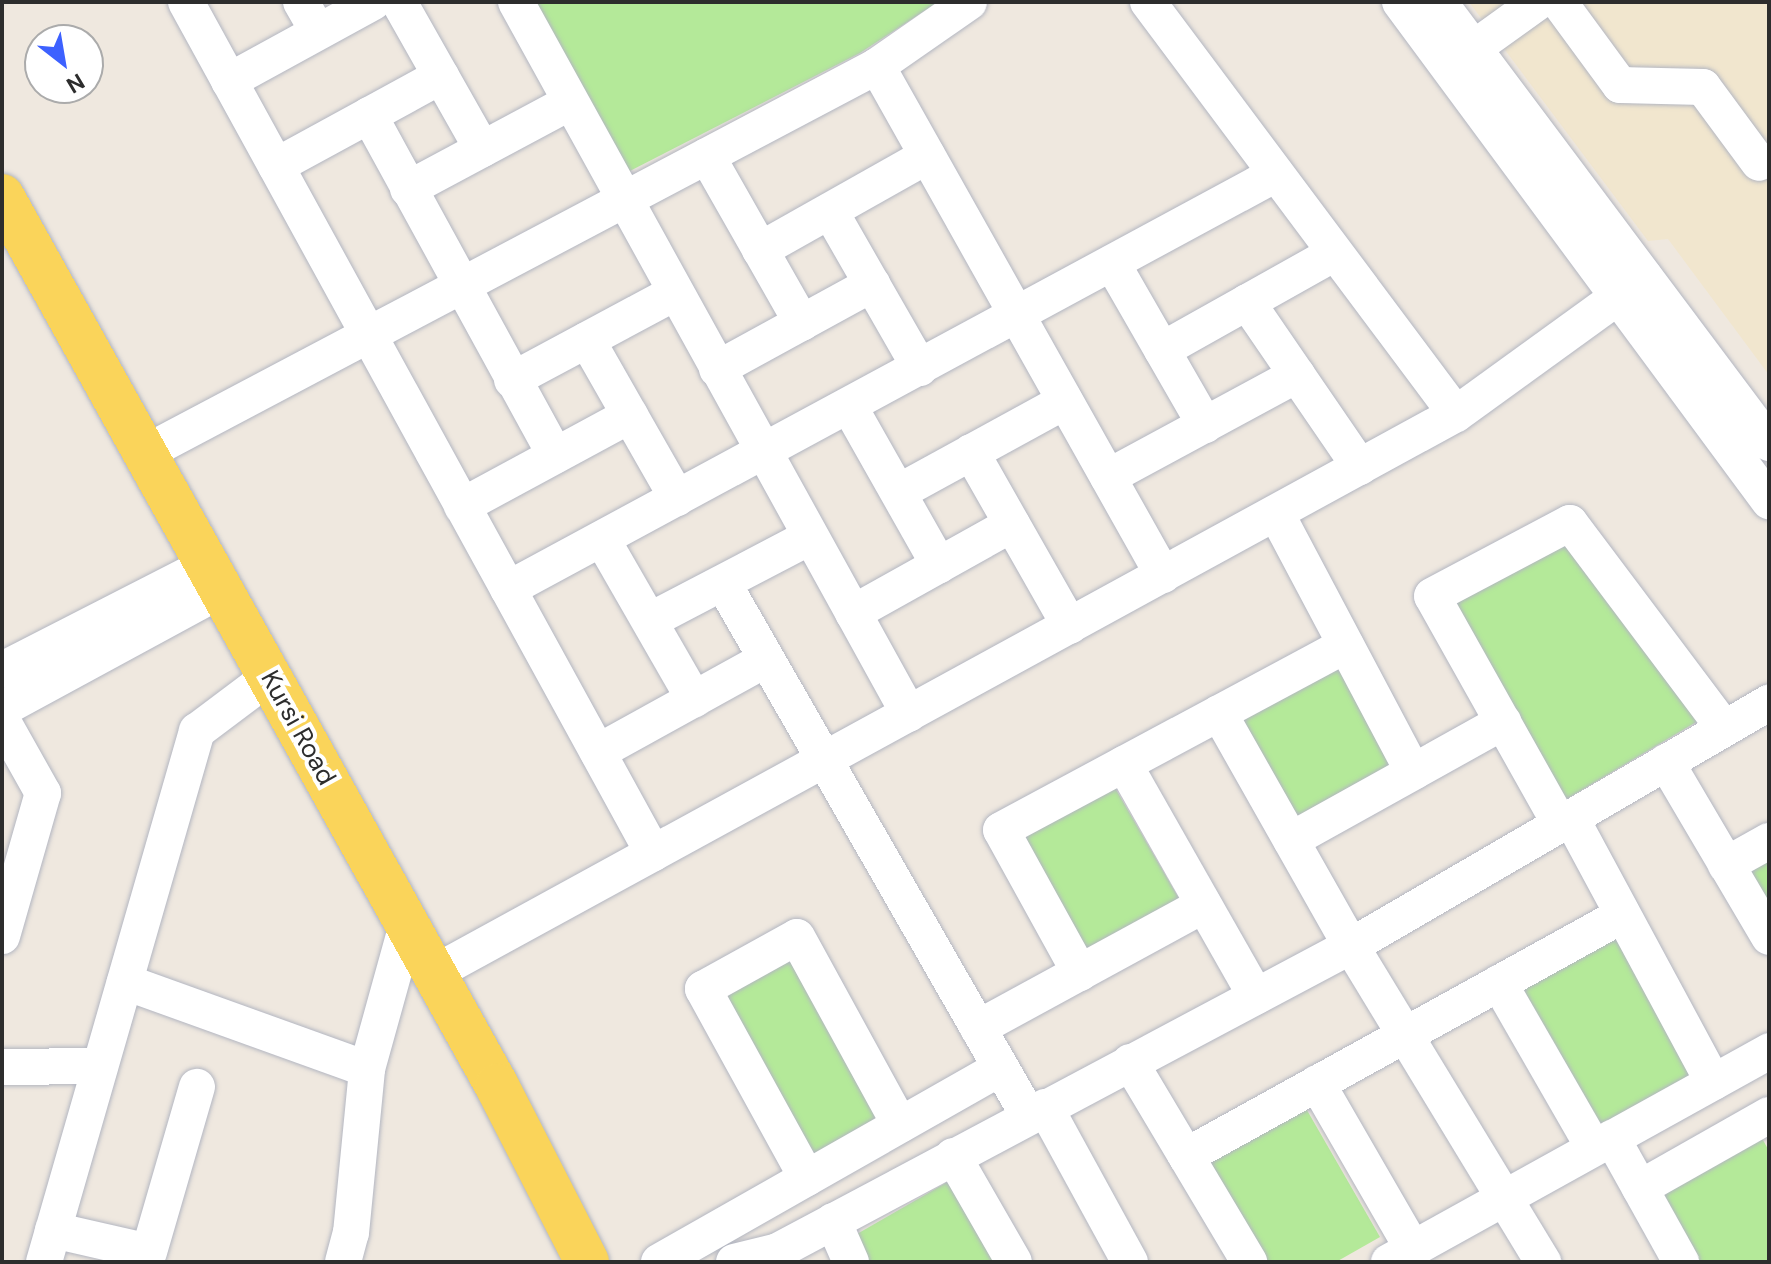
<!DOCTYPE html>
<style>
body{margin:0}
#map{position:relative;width:1771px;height:1264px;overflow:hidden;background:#efe8df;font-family:"DM Sans",sans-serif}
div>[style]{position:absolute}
.education>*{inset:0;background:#f1e6ce}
.green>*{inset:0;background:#b4e999;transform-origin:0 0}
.roads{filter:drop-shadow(0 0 2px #b3b6c1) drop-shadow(0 0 2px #b3b6c1)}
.minor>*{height:36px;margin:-18px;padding:0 18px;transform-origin:18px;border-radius:18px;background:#fff}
.major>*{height:44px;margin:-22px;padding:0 22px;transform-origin:22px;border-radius:22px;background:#fad45a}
span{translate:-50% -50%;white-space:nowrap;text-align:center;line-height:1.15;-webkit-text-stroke:8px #fff;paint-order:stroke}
.street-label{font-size:26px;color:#2d2d2d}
.frame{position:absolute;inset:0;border:4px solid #2d2d2d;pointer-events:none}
.north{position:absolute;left:24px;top:24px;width:80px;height:80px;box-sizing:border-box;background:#fff;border:2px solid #ababab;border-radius:50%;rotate:149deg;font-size:22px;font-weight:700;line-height:32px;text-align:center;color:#2d2d2d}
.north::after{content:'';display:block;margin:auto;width:28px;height:36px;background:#3d61ff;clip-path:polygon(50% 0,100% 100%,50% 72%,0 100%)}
</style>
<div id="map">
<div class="education">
<i style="clip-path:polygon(1469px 2px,1769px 2px,1769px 375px,1668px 239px,1648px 241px)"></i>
</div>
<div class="green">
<i style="clip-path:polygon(532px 2px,938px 2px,860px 53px,626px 173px)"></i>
<i style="clip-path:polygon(1566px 541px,1698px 721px,1565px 800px,1449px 600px)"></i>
<i style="left:1337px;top:666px;width:113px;height:111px;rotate:61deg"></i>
<i style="left:1114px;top:786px;width:136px;height:106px;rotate:60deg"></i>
<i style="clip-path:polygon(1769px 856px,1769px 906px,1747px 869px)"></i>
<i style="left:1620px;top:936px;width:156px;height:116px;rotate:61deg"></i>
<i style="left:793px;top:952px;width:187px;height:86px;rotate:60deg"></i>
<i style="clip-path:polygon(1304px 1105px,1380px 1237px,1336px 1262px,1268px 1262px,1209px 1160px)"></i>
<i style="clip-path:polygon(1758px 1131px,1769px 1151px,1769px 1262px,1694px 1262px,1654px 1190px)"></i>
<i style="clip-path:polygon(949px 1181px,997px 1262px,869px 1262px,857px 1234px)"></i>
</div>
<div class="roads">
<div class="minor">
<i style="left:186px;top:2px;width:971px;rotate:61.24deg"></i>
<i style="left:301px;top:2px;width:34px;rotate:60deg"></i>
<i style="left:399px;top:2px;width:169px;rotate:60.5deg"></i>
<i style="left:516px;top:2px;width:813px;rotate:61.1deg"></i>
<i style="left:1148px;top:2px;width:514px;rotate:53.22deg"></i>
<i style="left:1400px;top:2px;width:621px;rotate:53.52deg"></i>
<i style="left:1439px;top:2px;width:551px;rotate:53.19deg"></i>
<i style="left:1559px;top:2px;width:103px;rotate:53.7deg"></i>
<i style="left:1620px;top:85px;width:83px;rotate:1.4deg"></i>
<i style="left:1703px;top:87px;width:94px;rotate:53.6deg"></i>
<i style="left:1474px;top:48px;width:79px;rotate:-35.7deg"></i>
<i style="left:877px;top:66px;width:584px;rotate:60.67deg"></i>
<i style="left:229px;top:81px;width:164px;rotate:-28.7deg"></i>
<i style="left:369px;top:115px;width:388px;rotate:61.3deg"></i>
<i style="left:707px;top:156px;width:192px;rotate:60.4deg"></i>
<i style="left:276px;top:166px;width:188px;rotate:-28.6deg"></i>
<i style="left:408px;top:189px;width:184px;rotate:-28.2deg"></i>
<i style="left:830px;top:211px;width:181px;rotate:60.2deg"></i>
<i style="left:760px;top:250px;width:192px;rotate:-29.4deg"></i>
<i style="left:1112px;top:263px;width:187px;rotate:60.1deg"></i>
<i style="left:1247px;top:302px;width:200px;rotate:55.6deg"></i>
<i style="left:587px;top:340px;width:182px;rotate:60.3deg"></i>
<i style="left:1162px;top:350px;width:198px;rotate:-29.3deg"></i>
<i style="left:717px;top:369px;width:177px;rotate:-28.7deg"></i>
<i style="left:512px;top:380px;width:184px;rotate:-28.2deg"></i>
<i style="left:849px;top:406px;width:183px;rotate:60.5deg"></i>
<i style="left:971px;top:452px;width:200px;rotate:60.4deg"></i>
<i style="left:145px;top:453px;width:828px;rotate:-27.86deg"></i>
<i style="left:877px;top:66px;width:112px;rotate:-34.8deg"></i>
<i style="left:1108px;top:477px;width:215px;rotate:-28.4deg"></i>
<i style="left:899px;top:492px;width:189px;rotate:-28.7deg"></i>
<i style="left:462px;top:506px;width:191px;rotate:-28.4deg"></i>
<i style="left:1276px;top:513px;width:293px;rotate:62.1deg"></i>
<i style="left:602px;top:539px;width:185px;rotate:60.1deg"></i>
<i style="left:723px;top:583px;width:613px;rotate:60.17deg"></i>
<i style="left:508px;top:589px;width:873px;rotate:-28.39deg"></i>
<i style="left:853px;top:613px;width:182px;rotate:-29.2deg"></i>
<i style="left:651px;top:620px;width:179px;rotate:-27.6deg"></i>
<i style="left:2px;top:670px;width:230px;rotate:-27.1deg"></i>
<i style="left:2px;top:709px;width:249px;rotate:-28.5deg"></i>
<i style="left:1219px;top:713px;width:268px;rotate:60.5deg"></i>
<i style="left:1351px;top:946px;width:370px;rotate:58.7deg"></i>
<i style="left:2px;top:720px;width:84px;rotate:60.7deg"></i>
<i style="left:43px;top:793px;width:149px;rotate:106deg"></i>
<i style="left:598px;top:752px;width:191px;rotate:-28.9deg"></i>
<i style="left:1666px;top:762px;width:203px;rotate:59.5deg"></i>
<i style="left:1124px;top:764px;width:267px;rotate:60.4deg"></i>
<i style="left:1571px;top:818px;width:300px;rotate:61.7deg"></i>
<i style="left:1560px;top:824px;width:261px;rotate:-119.3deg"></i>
<i style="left:1432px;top:596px;width:156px;rotate:-27.9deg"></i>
<i style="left:1570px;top:523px;width:256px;rotate:53.1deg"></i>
<i style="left:1291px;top:840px;width:243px;rotate:-29.1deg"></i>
<i style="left:1726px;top:865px;width:49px;rotate:-29.2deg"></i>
<i style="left:434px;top:973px;width:1165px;rotate:-28.68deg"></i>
<i style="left:1456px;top:414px;width:233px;rotate:-35.9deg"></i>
<i style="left:1080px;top:973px;width:163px;rotate:-118.9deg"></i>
<i style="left:1001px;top:830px;width:391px;rotate:-28.2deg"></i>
<i style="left:125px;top:982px;width:257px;rotate:19.8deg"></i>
<i style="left:1499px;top:983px;width:190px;rotate:60.1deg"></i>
<i style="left:978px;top:1028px;width:257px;rotate:-28.6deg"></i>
<i style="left:1130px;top:1062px;width:233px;rotate:59.2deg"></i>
<i style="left:2px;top:1067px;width:98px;rotate:-0.6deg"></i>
<i style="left:1317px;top:1083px;width:192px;rotate:60deg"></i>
<i style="left:1045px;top:1107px;width:177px;rotate:61.3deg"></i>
<i style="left:1612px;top:1138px;width:142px;rotate:60.9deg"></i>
<i style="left:953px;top:1156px;width:122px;rotate:60.1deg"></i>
<i style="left:1186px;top:1156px;width:499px;rotate:-28.9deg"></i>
<i style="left:807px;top:1178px;width:216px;rotate:-118.8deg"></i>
<i style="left:703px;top:989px;width:107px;rotate:-29deg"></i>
<i style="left:797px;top:937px;width:214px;rotate:61.3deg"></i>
<i style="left:1640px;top:1188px;width:148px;rotate:-29.5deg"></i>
<i style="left:833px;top:1221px;width:45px;rotate:66.3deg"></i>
<i style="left:53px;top:1230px;width:98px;rotate:12.9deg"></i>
<i style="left:149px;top:1252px;width:172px;rotate:-73.8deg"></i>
<i style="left:44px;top:1262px;width:553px;rotate:-73.93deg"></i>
<i style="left:197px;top:731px;width:90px;rotate:-36.9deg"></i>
<i style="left:343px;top:1262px;width:30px;rotate:-75deg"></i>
<i style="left:351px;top:1233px;width:165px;rotate:-84.4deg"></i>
<i style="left:367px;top:1069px;width:149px;rotate:-74.5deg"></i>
<i style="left:659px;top:1262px;width:393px;rotate:-29.6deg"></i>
<i style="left:734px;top:1262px;width:45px;rotate:-14deg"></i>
<i style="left:778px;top:1251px;width:649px;rotate:-28.03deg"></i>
<i style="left:1351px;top:946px;width:484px;rotate:-30.2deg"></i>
<i style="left:1389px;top:1262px;width:435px;rotate:-29deg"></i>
</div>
<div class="major">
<i style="left:2px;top:196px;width:1018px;rotate:60.92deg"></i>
<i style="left:497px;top:1086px;width:198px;rotate:62.9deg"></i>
</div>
</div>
<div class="street-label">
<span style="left:298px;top:728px;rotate:61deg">Kursi Road</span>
</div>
<div class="frame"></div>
<div class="north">N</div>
</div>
